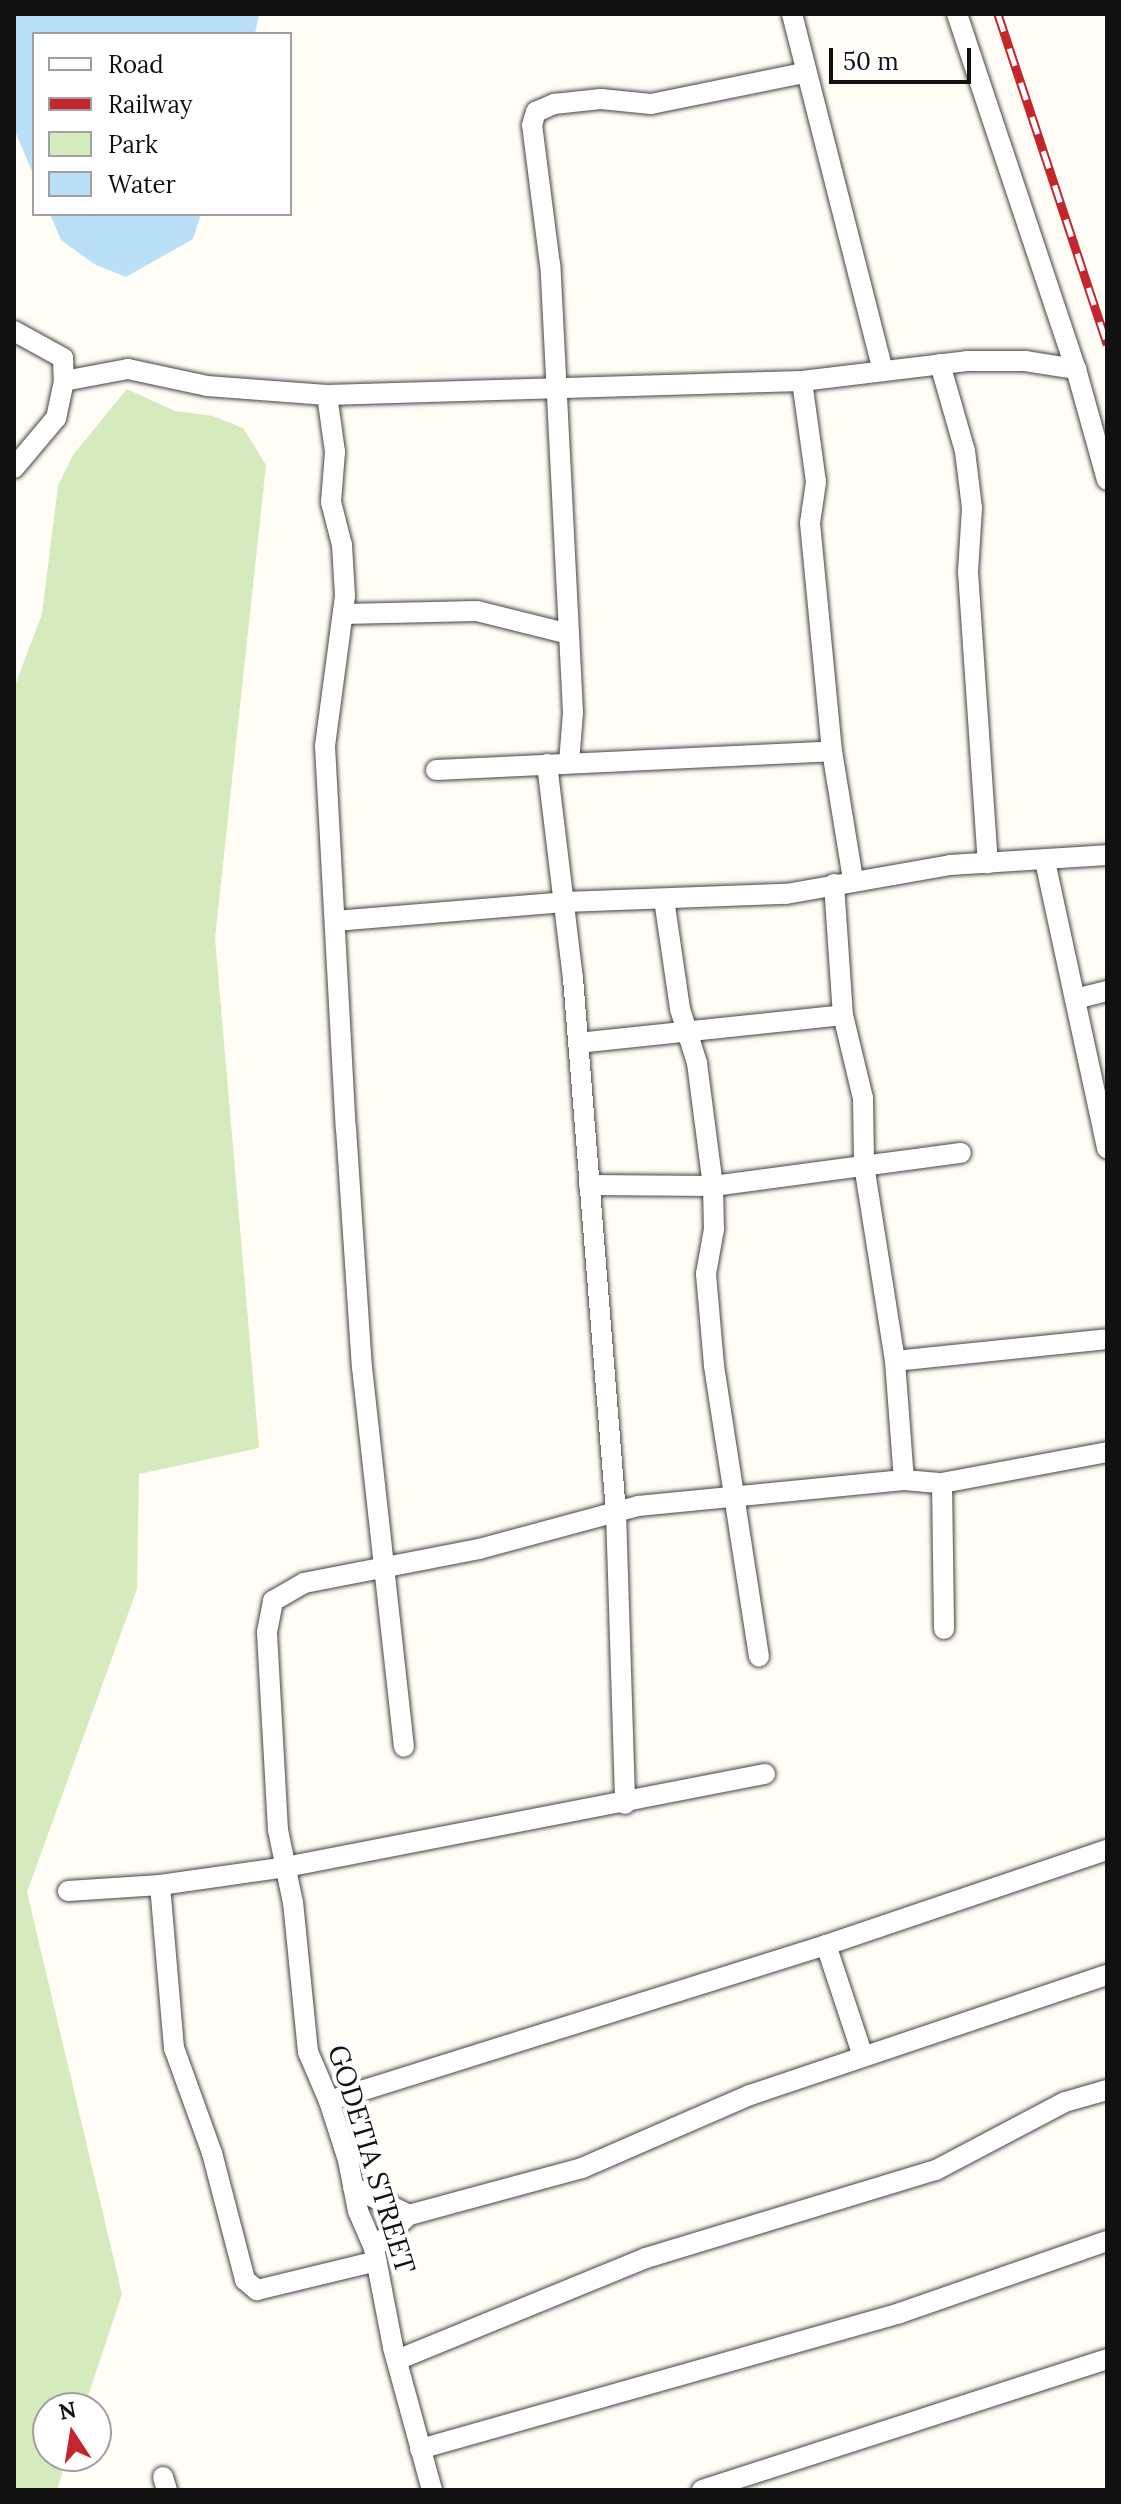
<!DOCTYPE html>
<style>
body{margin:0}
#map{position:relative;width:1121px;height:2504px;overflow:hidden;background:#fffdf5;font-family:Lora,serif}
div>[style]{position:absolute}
.green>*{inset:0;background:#d5ebbd}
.water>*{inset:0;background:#b9e0f7}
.roads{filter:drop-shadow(0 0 2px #444) drop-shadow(0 0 2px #444)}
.minor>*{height:20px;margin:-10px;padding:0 10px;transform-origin:10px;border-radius:10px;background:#fff}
.rail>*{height:9px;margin-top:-4.5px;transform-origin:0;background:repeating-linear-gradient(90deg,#fff 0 18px,#c4262e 0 36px);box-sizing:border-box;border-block:2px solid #c4262e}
span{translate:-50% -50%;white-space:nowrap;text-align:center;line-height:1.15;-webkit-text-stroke:8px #fff;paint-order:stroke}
.street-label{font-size:28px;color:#111}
.frame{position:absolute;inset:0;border:16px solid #111;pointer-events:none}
.legend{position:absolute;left:32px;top:32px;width:260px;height:184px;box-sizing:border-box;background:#fff;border:2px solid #a0a0a0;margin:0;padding:10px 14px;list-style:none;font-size:24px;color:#111}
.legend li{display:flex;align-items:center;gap:16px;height:40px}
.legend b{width:40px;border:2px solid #a0a0a0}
.north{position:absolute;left:32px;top:2392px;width:80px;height:80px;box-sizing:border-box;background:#fff;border:2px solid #a0a0a0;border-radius:50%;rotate:348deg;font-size:22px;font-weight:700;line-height:32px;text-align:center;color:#111}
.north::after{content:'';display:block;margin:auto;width:28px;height:36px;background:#c4262e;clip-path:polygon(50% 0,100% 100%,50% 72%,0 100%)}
.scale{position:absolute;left:829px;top:48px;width:142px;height:36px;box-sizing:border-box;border:4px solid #111;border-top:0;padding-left:10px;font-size:24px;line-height:28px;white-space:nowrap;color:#111;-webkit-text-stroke:6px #fff;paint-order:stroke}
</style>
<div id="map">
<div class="green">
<i style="clip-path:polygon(127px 389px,175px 411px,213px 416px,243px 428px,266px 465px,215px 938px,259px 1448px,139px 1474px,137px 1589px,27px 1892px,122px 2294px,84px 2408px,48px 2408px,48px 2456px,68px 2456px,57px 2490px,14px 2490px,14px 688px,42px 614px,58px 486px,73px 455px)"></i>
</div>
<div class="water">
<i style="clip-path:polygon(14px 14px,259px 14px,255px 34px,34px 34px,34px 176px,14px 129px)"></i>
<i style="clip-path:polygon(50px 214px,201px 214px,193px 239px,126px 277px,94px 264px,61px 240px)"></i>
</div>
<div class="roads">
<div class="minor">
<i style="left:792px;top:14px;width:368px;rotate:75.7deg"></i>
<i style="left:957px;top:14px;width:374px;rotate:71.5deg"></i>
<i style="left:1076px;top:369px;width:115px;rotate:74.4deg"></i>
<i style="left:14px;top:331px;width:56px;rotate:28.9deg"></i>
<i style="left:63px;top:358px;width:23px;rotate:88deg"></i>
<i style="left:64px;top:381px;width:38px;rotate:102deg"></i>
<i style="left:56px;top:418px;width:65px;rotate:130deg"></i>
<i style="left:940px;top:364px;width:91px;rotate:74deg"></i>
<i style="left:965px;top:451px;width:57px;rotate:83deg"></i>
<i style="left:972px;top:508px;width:64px;rotate:93.6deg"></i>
<i style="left:968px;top:572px;width:292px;rotate:86.1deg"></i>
<i style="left:64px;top:381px;width:65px;rotate:-10.6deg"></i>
<i style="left:128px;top:369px;width:81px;rotate:12.1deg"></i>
<i style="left:207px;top:386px;width:120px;rotate:4.3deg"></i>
<i style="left:327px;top:395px;width:475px;rotate:-1.7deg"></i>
<i style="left:802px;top:381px;width:166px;rotate:-6.9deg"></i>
<i style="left:967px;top:361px;width:58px"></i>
<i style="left:1025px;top:361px;width:52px;rotate:8.9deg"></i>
<i style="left:802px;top:381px;width:102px;rotate:82.1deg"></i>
<i style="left:816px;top:482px;width:41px;rotate:98.3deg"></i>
<i style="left:810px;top:523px;width:229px;rotate:84.5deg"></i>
<i style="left:832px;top:751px;width:130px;rotate:80.7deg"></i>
<i style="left:327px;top:395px;width:58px;rotate:82deg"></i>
<i style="left:335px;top:452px;width:50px;rotate:94.6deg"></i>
<i style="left:331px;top:502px;width:44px;rotate:75.7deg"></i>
<i style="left:342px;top:545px;width:51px;rotate:86.6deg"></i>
<i style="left:345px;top:596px;width:151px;rotate:97.6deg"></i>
<i style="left:325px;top:746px;width:383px;rotate:86.9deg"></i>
<i style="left:346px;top:1128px;width:240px;rotate:86.2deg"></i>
<i style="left:362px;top:1367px;width:382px;rotate:83.7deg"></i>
<i style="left:343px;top:614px;width:134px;rotate:-1.3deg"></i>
<i style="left:477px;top:611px;width:95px;rotate:14deg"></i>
<i style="left:569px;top:763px;width:51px;rotate:-85.5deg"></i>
<i style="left:573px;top:712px;width:448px;rotate:-92.9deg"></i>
<i style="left:550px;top:265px;width:141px;rotate:-97.3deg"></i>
<i style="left:532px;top:125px;width:14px;rotate:-73deg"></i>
<i style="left:536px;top:112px;width:20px;rotate:-24deg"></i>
<i style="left:554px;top:104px;width:47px;rotate:-6.1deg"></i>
<i style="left:601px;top:99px;width:50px;rotate:5.7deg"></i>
<i style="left:651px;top:104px;width:155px;rotate:-11.5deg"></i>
<i style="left:547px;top:764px;width:216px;rotate:83.1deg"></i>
<i style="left:573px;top:978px;width:536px;rotate:85.4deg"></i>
<i style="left:616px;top:1512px;width:292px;rotate:88.2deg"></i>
<i style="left:436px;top:770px;width:396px;rotate:-2.7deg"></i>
<i style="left:1045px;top:861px;width:294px;rotate:77.8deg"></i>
<i style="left:834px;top:884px;width:131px;rotate:86.1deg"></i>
<i style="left:843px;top:1015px;width:85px;rotate:76.5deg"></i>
<i style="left:863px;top:1098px;width:67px;rotate:89.1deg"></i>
<i style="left:864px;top:1165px;width:198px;rotate:81deg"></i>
<i style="left:895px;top:1361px;width:119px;rotate:85.7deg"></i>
<i style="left:664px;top:899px;width:111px;rotate:81.7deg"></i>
<i style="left:680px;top:1009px;width:57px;rotate:72.5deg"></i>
<i style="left:697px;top:1063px;width:124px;rotate:82.6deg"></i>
<i style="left:713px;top:1186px;width:43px;rotate:88.7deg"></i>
<i style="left:714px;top:1229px;width:46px;rotate:100.1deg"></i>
<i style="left:706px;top:1274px;width:92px;rotate:85deg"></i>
<i style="left:714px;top:1366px;width:294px;rotate:81.2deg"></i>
<i style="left:335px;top:921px;width:230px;rotate:-4.7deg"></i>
<i style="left:564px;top:902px;width:222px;rotate:-2.1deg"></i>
<i style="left:786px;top:894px;width:167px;rotate:-10deg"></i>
<i style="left:950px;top:865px;width:157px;rotate:-3.6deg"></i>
<i style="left:1075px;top:999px;width:33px;rotate:-14deg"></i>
<i style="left:578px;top:1043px;width:266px;rotate:-6deg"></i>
<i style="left:589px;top:1185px;width:124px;rotate:0.5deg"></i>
<i style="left:713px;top:1186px;width:250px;rotate:-7.6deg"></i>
<i style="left:895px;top:1361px;width:213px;rotate:-5.9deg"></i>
<i style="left:942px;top:1483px;width:146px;rotate:89.2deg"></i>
<i style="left:160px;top:1885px;width:164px;rotate:85.1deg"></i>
<i style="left:174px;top:2048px;width:112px;rotate:70.1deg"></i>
<i style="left:212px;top:2153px;width:131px;rotate:75.4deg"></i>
<i style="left:245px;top:2280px;width:16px;rotate:40deg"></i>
<i style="left:257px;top:2290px;width:123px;rotate:-13.6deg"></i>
<i style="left:68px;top:1891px;width:92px;rotate:-3.7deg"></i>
<i style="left:160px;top:1885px;width:127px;rotate:-8.1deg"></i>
<i style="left:286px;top:1867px;width:488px;rotate:-11deg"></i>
<i style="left:826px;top:1945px;width:117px;rotate:71.6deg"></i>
<i style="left:329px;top:2101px;width:521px;rotate:-17.43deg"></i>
<i style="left:826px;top:1945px;width:297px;rotate:-18.7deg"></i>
<i style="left:353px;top:2187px;width:63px;rotate:26.6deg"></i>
<i style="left:374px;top:2248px;width:48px;rotate:-43.3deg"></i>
<i style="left:409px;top:2215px;width:179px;rotate:-15.2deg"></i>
<i style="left:582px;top:2168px;width:183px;rotate:-23.5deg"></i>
<i style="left:750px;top:2095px;width:377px;rotate:-18.6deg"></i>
<i style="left:397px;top:2360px;width:269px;rotate:-22.3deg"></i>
<i style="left:646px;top:2258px;width:303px;rotate:-16.9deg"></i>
<i style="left:936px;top:2170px;width:146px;rotate:-27.8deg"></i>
<i style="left:1065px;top:2102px;width:44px;rotate:-15.9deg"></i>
<i style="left:420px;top:2449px;width:499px;rotate:-15.8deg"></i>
<i style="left:900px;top:2313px;width:219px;rotate:-19.2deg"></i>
<i style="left:163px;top:2477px;width:14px;rotate:73deg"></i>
<i style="left:432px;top:2490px;width:148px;rotate:-105.3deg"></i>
<i style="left:393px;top:2347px;width:101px;rotate:-100.9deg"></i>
<i style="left:374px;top:2248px;width:40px;rotate:-113.4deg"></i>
<i style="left:358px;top:2211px;width:52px;rotate:-101.1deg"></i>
<i style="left:348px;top:2160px;width:62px;rotate:-107.9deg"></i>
<i style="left:329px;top:2101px;width:53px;rotate:-113.2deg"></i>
<i style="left:308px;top:2052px;width:150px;rotate:-95.7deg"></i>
<i style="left:293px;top:1903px;width:75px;rotate:-101.6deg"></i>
<i style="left:278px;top:1830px;width:198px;rotate:-93.2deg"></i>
<i style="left:267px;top:1632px;width:32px;rotate:-79deg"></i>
<i style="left:273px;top:1601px;width:36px;rotate:-30deg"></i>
<i style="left:304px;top:1583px;width:178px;rotate:-11deg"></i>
<i style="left:479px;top:1549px;width:165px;rotate:-15.1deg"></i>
<i style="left:638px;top:1506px;width:267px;rotate:-5.6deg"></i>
<i style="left:904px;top:1480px;width:38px;rotate:5deg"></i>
<i style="left:942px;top:1483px;width:168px;rotate:-10.6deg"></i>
<i style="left:702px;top:2490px;width:426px;rotate:-17.9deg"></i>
</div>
</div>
<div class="rail">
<i style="left:998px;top:14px;width:348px;rotate:71.7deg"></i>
</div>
<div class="street-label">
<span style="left:372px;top:2159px;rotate:73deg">GODETIA STREET</span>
</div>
<div class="frame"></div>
<ul class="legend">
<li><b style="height:10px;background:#fff"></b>Road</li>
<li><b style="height:10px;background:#c4262e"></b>Railway</li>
<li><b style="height:22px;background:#d5ebbd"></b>Park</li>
<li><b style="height:22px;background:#b9e0f7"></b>Water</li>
</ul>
<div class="north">N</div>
<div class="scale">50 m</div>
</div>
